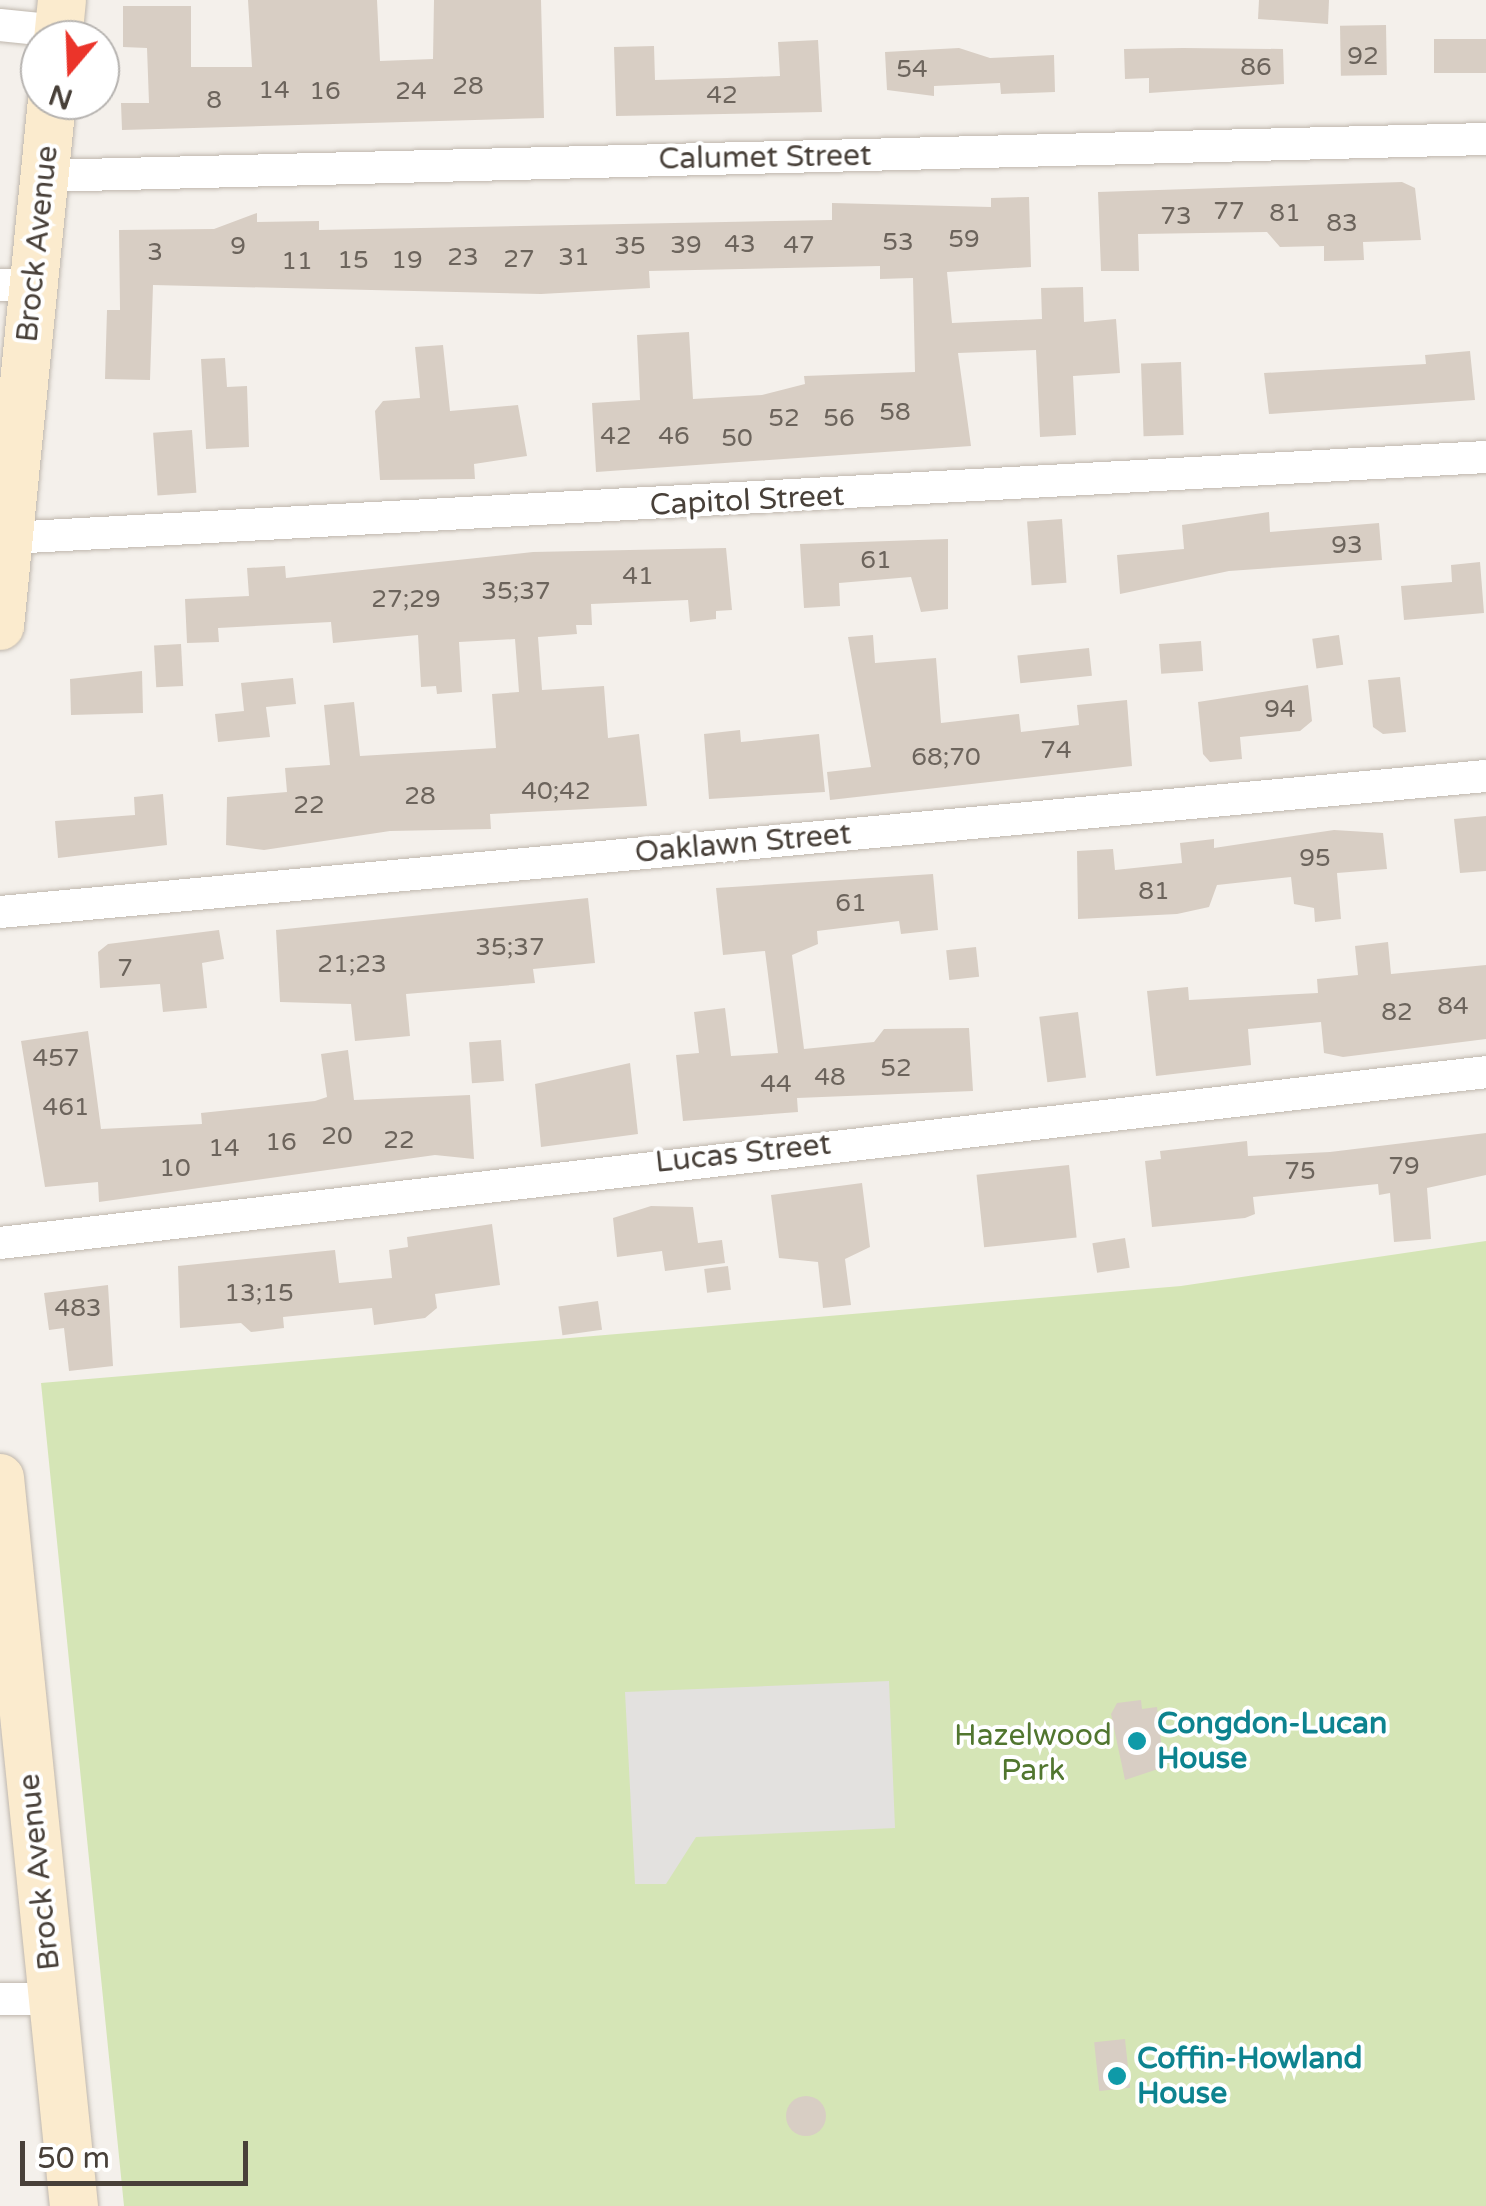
<!DOCTYPE html>
<style>
body{margin:0}
#map{position:relative;width:1486px;height:2206px;overflow:hidden;background:#f4f0eb;font-family:"Varela Round",sans-serif}
div>[style]{position:absolute}
.green>*{inset:0;background:#d5e5b6}
.parking>*{inset:0;background:#e3e1df}
.building>*{inset:0;background:#d8cec4;transform-origin:0 0}
.round{border-radius:50%}
.roads{filter:drop-shadow(0 0 2px #bfb7ad) drop-shadow(0 0 2px #bfb7ad)}
.street>*{height:32px;margin:-16px;padding:0 16px;transform-origin:16px;border-radius:16px;background:#fff}
.secondary>*{height:48px;margin:-24px;padding:0 24px;transform-origin:24px;border-radius:24px;background:#fbebce}
.dots>*{width:28px;height:28px;translate:-50% -50%;box-sizing:border-box;border:5px solid #fff;border-radius:50%}
span{translate:-50% -50%;white-space:nowrap;text-align:center;line-height:1.15;-webkit-text-stroke:8px #fff;paint-order:stroke}
.number-label{font-size:25px;color:#6c645c}
.number-label span{-webkit-text-stroke-width:0}
.street-label{font-size:30px;color:#484039}
.culture-label{font-size:30px;color:#0d838f;font-weight:700}
.left{translate:0 -50%;text-align:left}
.park-label{font-size:30px;color:#51762f}
.north{position:absolute;left:20px;top:20px;width:100px;height:100px;box-sizing:border-box;background:#fff;border:2px solid #b6b3b0;border-radius:50%;rotate:199deg;font-size:28px;font-weight:700;line-height:40px;text-align:center;color:#484039}
.north::after{content:'';display:block;margin:auto;width:35px;height:45px;background:#eb342a;clip-path:polygon(50% 0,100% 100%,50% 72%,0 100%)}
.scale{position:absolute;left:20px;top:2141px;width:228px;height:45px;box-sizing:border-box;border:5px solid #484039;border-top:0;padding-left:12px;font-size:30px;line-height:35px;white-space:nowrap;color:#484039;-webkit-text-stroke:8px #fff;paint-order:stroke}
</style>
<div id="map">
<div class="green">
<i style="clip-path:polygon(1486px 1241px,1486px 2206px,124px 2206px,41px 1383px,1181px 1286px)"></i>
</div>
<div class="parking">
<i style="clip-path:polygon(889px 1681px,895px 1828px,696px 1837px,666px 1884px,635px 1884px,625px 1692px)"></i>
</div>
<div class="building">
<i style="clip-path:polygon(248px 0,377px 0,380px 61px,433px 59px,434px 0,541px 0,544px 118px,122px 130px,121px 103px,149px 103px,147px 48px,123px 47px,123px 6px,191px 6px,191px 67px,252px 67px)"></i>
<i style="clip-path:polygon(1259px 0,1329px 0,1328px 24px,1258px 19px)"></i>
<i style="left:1386px;top:25px;width:50px;height:46px;rotate:89deg"></i>
<i style="left:1486px;top:39px;width:34px;height:52px;rotate:90deg"></i>
<i style="clip-path:polygon(818px 40px,822px 112px,616px 116px,614px 47px,654px 46px,655px 80px,727px 78px,780px 76px,778px 42px)"></i>
<i style="clip-path:polygon(959px 48px,990px 58px,1054px 55px,1055px 92px,1001px 94px,1000px 83px,934px 86px,934px 96px,887px 90px,885px 52px)"></i>
<i style="clip-path:polygon(1183px 48px,1283px 49px,1284px 84px,1149px 93px,1149px 78px,1125px 79px,1124px 49px)"></i>
<i style="clip-path:polygon(1402px 182px,1415px 188px,1421px 240px,1363px 242px,1364px 260px,1324px 261px,1324px 246px,1280px 247px,1267px 232px,1138px 234px,1139px 271px,1101px 271px,1098px 192px)"></i>
<i style="clip-path:polygon(1029px 197px,1031px 267px,947px 272px,952px 323px,1042px 319px,1041px 288px,1083px 287px,1084px 322px,1116px 319px,1120px 373px,1073px 376px,1076px 435px,1040px 437px,1036px 350px,958px 353px,971px 446px,596px 472px,592px 403px,640px 400px,637px 335px,689px 332px,693px 399px,762px 395px,805px 384px,804px 376px,915px 372px,913px 278px,880px 279px,880px 266px,649px 271px,650px 288px,541px 294px,153px 285px,150px 380px,105px 379px,107px 310px,120px 310px,119px 230px,214px 229px,257px 213px,257px 222px,319px 221px,319px 230px,832px 220px,832px 203px,991px 207px,991px 198px)"></i>
<i style="clip-path:polygon(443px 345px,450px 411px,518px 405px,527px 456px,474px 464px,475px 479px,380px 480px,375px 411px,383px 401px,420px 398px,415px 347px)"></i>
<i style="clip-path:polygon(1470px 351px,1475px 400px,1269px 414px,1264px 373px,1426px 364px,1425px 355px)"></i>
<i style="clip-path:polygon(225px 358px,227px 387px,247px 386px,249px 447px,206px 449px,201px 359px)"></i>
<i style="left:1181px;top:362px;width:73px;height:40px;rotate:88deg"></i>
<i style="left:192px;top:430px;width:63px;height:39px;rotate:86deg"></i>
<i style="clip-path:polygon(1269px 512px,1270px 532px,1379px 523px,1382px 560px,1229px 571px,1120px 594px,1117px 555px,1184px 549px,1182px 525px)"></i>
<i style="left:1062px;top:519px;width:64px;height:35px;rotate:86deg"></i>
<i style="clip-path:polygon(948px 539px,948px 609px,921px 612px,911px 577px,839px 583px,840px 606px,804px 608px,800px 544px)"></i>
<i style="clip-path:polygon(726px 548px,732px 610px,716px 611px,716px 619px,690px 622px,688px 600px,591px 604px,592px 625px,576px 625px,577px 634px,538px 637px,542px 690px,604px 686px,608px 738px,639px 734px,647px 806px,490px 814px,491px 829px,390px 831px,264px 850px,226px 845px,227px 797px,287px 792px,285px 768px,330px 765px,324px 705px,354px 702px,360px 756px,496px 748px,492px 694px,519px 692px,515px 639px,459px 642px,462px 692px,437px 694px,436px 686px,421px 687px,418px 635px,333px 643px,331px 622px,218px 628px,219px 642px,187px 643px,185px 599px,249px 596px,247px 568px,285px 566px,286px 578px,533px 552px)"></i>
<i style="clip-path:polygon(1480px 562px,1484px 613px,1404px 620px,1401px 586px,1452px 582px,1451px 565px)"></i>
<i style="clip-path:polygon(873px 635px,875px 663px,936px 658px,941px 723px,1019px 714px,1021px 732px,1079px 725px,1077px 705px,1127px 700px,1132px 766px,830px 800px,827px 772px,871px 767px,848px 637px)"></i>
<i style="left:1339px;top:635px;width:30px;height:27px;rotate:82deg"></i>
<i style="left:1201px;top:641px;width:30px;height:42px;rotate:86deg"></i>
<i style="left:181px;top:644px;width:42px;height:27px;rotate:87deg"></i>
<i style="left:1089px;top:648px;width:28px;height:72px;rotate:84deg"></i>
<i style="clip-path:polygon(142px 671px,143px 713px,71px 715px,70px 679px)"></i>
<i style="clip-path:polygon(1400px 677px,1406px 732px,1383px 734px,1373px 727px,1368px 680px)"></i>
<i style="clip-path:polygon(293px 678px,296px 704px,266px 707px,270px 737px,218px 742px,215px 714px,244px 711px,241px 683px)"></i>
<i style="clip-path:polygon(1308px 685px,1312px 721px,1300px 731px,1240px 737px,1242px 759px,1210px 762px,1203px 754px,1198px 702px)"></i>
<i style="clip-path:polygon(740px 730px,741px 742px,819px 734px,825px 792px,709px 799px,704px 734px)"></i>
<i style="clip-path:polygon(163px 794px,167px 845px,58px 858px,55px 821px,135px 815px,134px 797px)"></i>
<i style="clip-path:polygon(1486px 816px,1486px 871px,1460px 873px,1454px 819px)"></i>
<i style="clip-path:polygon(1334px 830px,1383px 833px,1387px 869px,1337px 873px,1341px 919px,1315px 922px,1314px 908px,1294px 904px,1291px 877px,1217px 885px,1209px 907px,1177px 914px,1078px 919px,1077px 851px,1113px 849px,1115px 870px,1182px 863px,1180px 843px,1214px 839px,1214px 848px)"></i>
<i style="clip-path:polygon(933px 874px,938px 930px,901px 934px,899px 921px,817px 931px,818px 944px,792px 955px,804px 1049px,874px 1042px,884px 1029px,969px 1028px,973px 1091px,797px 1098px,798px 1112px,683px 1121px,676px 1055px,699px 1053px,694px 1012px,725px 1008px,731px 1056px,778px 1053px,765px 951px,723px 955px,716px 888px)"></i>
<i style="clip-path:polygon(588px 898px,595px 963px,533px 969px,535px 983px,406px 994px,410px 1036px,355px 1041px,351px 1004px,280px 1002px,276px 930px)"></i>
<i style="clip-path:polygon(219px 930px,224px 959px,202px 963px,207px 1008px,163px 1012px,160px 984px,100px 988px,98px 952px,108px 944px)"></i>
<i style="clip-path:polygon(1388px 942px,1391px 974px,1486px 965px,1486px 1039px,1343px 1057px,1324px 1053px,1321px 1022px,1248px 1029px,1251px 1065px,1156px 1076px,1147px 991px,1188px 987px,1189px 1000px,1318px 993px,1317px 979px,1358px 975px,1355px 946px)"></i>
<i style="left:976px;top:947px;width:30px;height:30px;rotate:84deg"></i>
<i style="left:1078px;top:1012px;width:66px;height:39px;rotate:83deg"></i>
<i style="clip-path:polygon(88px 1031px,101px 1129px,202px 1124px,201px 1113px,315px 1101px,327px 1097px,321px 1054px,348px 1050px,354px 1100px,470px 1095px,474px 1159px,435px 1155px,99px 1202px,98px 1182px,45px 1187px,21px 1041px)"></i>
<i style="left:501px;top:1040px;width:41px;height:32px;rotate:86deg"></i>
<i style="clip-path:polygon(630px 1063px,638px 1134px,541px 1147px,535px 1084px)"></i>
<i style="clip-path:polygon(1486px 1133px,1486px 1175px,1427px 1188px,1431px 1239px,1394px 1242px,1390px 1193px,1379px 1195px,1378px 1184px,1253px 1197px,1255px 1214px,1245px 1218px,1152px 1227px,1145px 1161px,1161px 1159px,1160px 1151px,1247px 1141px,1248px 1156px,1330px 1152px)"></i>
<i style="left:1069px;top:1165px;width:73px;height:93px;rotate:84deg"></i>
<i style="clip-path:polygon(862px 1183px,870px 1247px,845px 1259px,851px 1305px,823px 1308px,818px 1262px,779px 1258px,771px 1195px)"></i>
<i style="clip-path:polygon(651px 1206px,693px 1207px,698px 1243px,722px 1240px,725px 1263px,665px 1271px,662px 1251px,617px 1257px,613px 1218px)"></i>
<i style="clip-path:polygon(492px 1224px,500px 1285px,435px 1294px,437px 1308px,425px 1318px,374px 1325px,372px 1308px,283px 1317px,284px 1328px,251px 1332px,241px 1323px,180px 1328px,178px 1266px,335px 1250px,339px 1283px,392px 1278px,389px 1250px,408px 1247px,407px 1237px)"></i>
<i style="left:1125px;top:1238px;width:30px;height:33px;rotate:81deg"></i>
<i style="left:728px;top:1266px;width:24px;height:24px;rotate:83deg"></i>
<i style="clip-path:polygon(108px 1285px,113px 1366px,69px 1371px,64px 1328px,49px 1330px,44px 1293px)"></i>
<i style="left:598px;top:1301px;width:29px;height:40px;rotate:82deg"></i>
<i style="clip-path:polygon(1141px 1700px,1142px 1709px,1157px 1707px,1164px 1767px,1125px 1780px,1111px 1714px,1117px 1703px)"></i>
<i style="left:1125px;top:2039px;width:49px;height:31px;rotate:84deg"></i>
<i class="round" style="left:786px;top:2096px;width:40px;height:40px"></i>
</div>
<div class="roads">
<div class="street">
<i style="left:0;top:25px;width:59px;rotate:5.8deg"></i>
<i style="left:44px;top:176px;width:1442px;rotate:-1.47deg"></i>
<i style="left:0;top:285px;width:34px"></i>
<i style="left:9px;top:538px;width:1479px;rotate:-3.14deg"></i>
<i style="left:0;top:912px;width:1492px;rotate:-5.23deg"></i>
<i style="left:0;top:1243px;width:1496px;rotate:-6.56deg"></i>
<i style="left:0;top:1999px;width:53px"></i>
</div>
<div class="secondary">
<i style="left:58px;top:40px;width:40px;rotate:-84.3deg"></i>
<i style="left:0;top:626px;width:529px;rotate:-84.35deg"></i>
<i style="left:0;top:1478px;width:732px;rotate:84.2deg"></i>
</div>
</div>
<div class="dots">
<i style="left:1137px;top:1741px;background:#0f9aa8"></i>
<i style="left:1117px;top:2076px;background:#0f9aa8"></i>
</div>
<div class="number-label">
<span style="left:1363px;top:56px">92</span>
<span style="left:1256px;top:67px">86</span>
<span style="left:912px;top:69px">54</span>
<span style="left:468px;top:86px">28</span>
<span style="left:274px;top:90px">14</span>
<span style="left:325px;top:91px">16</span>
<span style="left:411px;top:91px">24</span>
<span style="left:722px;top:95px">42</span>
<span style="left:214px;top:100px">8</span>
<span style="left:1229px;top:211px">77</span>
<span style="left:1285px;top:213px">81</span>
<span style="left:1176px;top:216px">73</span>
<span style="left:1342px;top:223px">83</span>
<span style="left:964px;top:239px">59</span>
<span style="left:898px;top:242px">53</span>
<span style="left:740px;top:244px">43</span>
<span style="left:686px;top:245px">39</span>
<span style="left:799px;top:245px">47</span>
<span style="left:238px;top:246px">9</span>
<span style="left:630px;top:246px">35</span>
<span style="left:155px;top:252px">3</span>
<span style="left:463px;top:257px">23</span>
<span style="left:574px;top:257px">31</span>
<span style="left:519px;top:259px">27</span>
<span style="left:353px;top:260px">15</span>
<span style="left:407px;top:260px">19</span>
<span style="left:297px;top:261px">11</span>
<span style="left:895px;top:412px">58</span>
<span style="left:784px;top:418px">52</span>
<span style="left:839px;top:418px">56</span>
<span style="left:616px;top:436px">42</span>
<span style="left:674px;top:436px">46</span>
<span style="left:737px;top:438px">50</span>
<span style="left:1347px;top:545px">93</span>
<span style="left:876px;top:560px">61</span>
<span style="left:638px;top:576px">41</span>
<span style="left:516px;top:591px">35;37</span>
<span style="left:406px;top:599px">27;29</span>
<span style="left:1280px;top:709px">94</span>
<span style="left:1056px;top:750px">74</span>
<span style="left:946px;top:757px">68;70</span>
<span style="left:556px;top:791px">40;42</span>
<span style="left:420px;top:796px">28</span>
<span style="left:309px;top:805px">22</span>
<span style="left:1315px;top:858px">95</span>
<span style="left:1154px;top:891px">81</span>
<span style="left:851px;top:903px">61</span>
<span style="left:510px;top:947px">35;37</span>
<span style="left:352px;top:964px">21;23</span>
<span style="left:125px;top:968px">7</span>
<span style="left:1453px;top:1006px">84</span>
<span style="left:1397px;top:1012px">82</span>
<span style="left:56px;top:1058px">457</span>
<span style="left:896px;top:1068px">52</span>
<span style="left:830px;top:1077px">48</span>
<span style="left:776px;top:1084px">44</span>
<span style="left:66px;top:1107px">461</span>
<span style="left:337px;top:1136px">20</span>
<span style="left:399px;top:1140px">22</span>
<span style="left:281px;top:1142px">16</span>
<span style="left:224px;top:1148px">14</span>
<span style="left:1404px;top:1166px">79</span>
<span style="left:175px;top:1168px">10</span>
<span style="left:1300px;top:1171px">75</span>
<span style="left:259px;top:1293px">13;15</span>
<span style="left:78px;top:1308px">483</span>
</div>
<div class="street-label">
<span style="left:765px;top:158px;rotate:-1deg">Calumet Street</span>
<span style="left:38px;top:244px;rotate:-84deg">Brock Avenue</span>
<span style="left:747px;top:501px;rotate:-3deg">Capitol Street</span>
<span style="left:743px;top:844px;rotate:-5deg">Oaklawn Street</span>
<span style="left:743px;top:1154px;rotate:-6deg">Lucas Street</span>
<span style="left:40px;top:1872px;rotate:-96deg">Brock Avenue</span>
</div>
<div class="culture-label">
<span class="left" style="left:1157px;top:1741px">Congdon-Lucan<br>House</span>
<span class="left" style="left:1137px;top:2076px">Coffin-Howland<br>House</span>
</div>
<div class="park-label">
<span style="left:1033px;top:1753px">Hazelwood<br>Park</span>
</div>
<div class="north">N</div>
<div class="scale">50 m</div>
</div>
